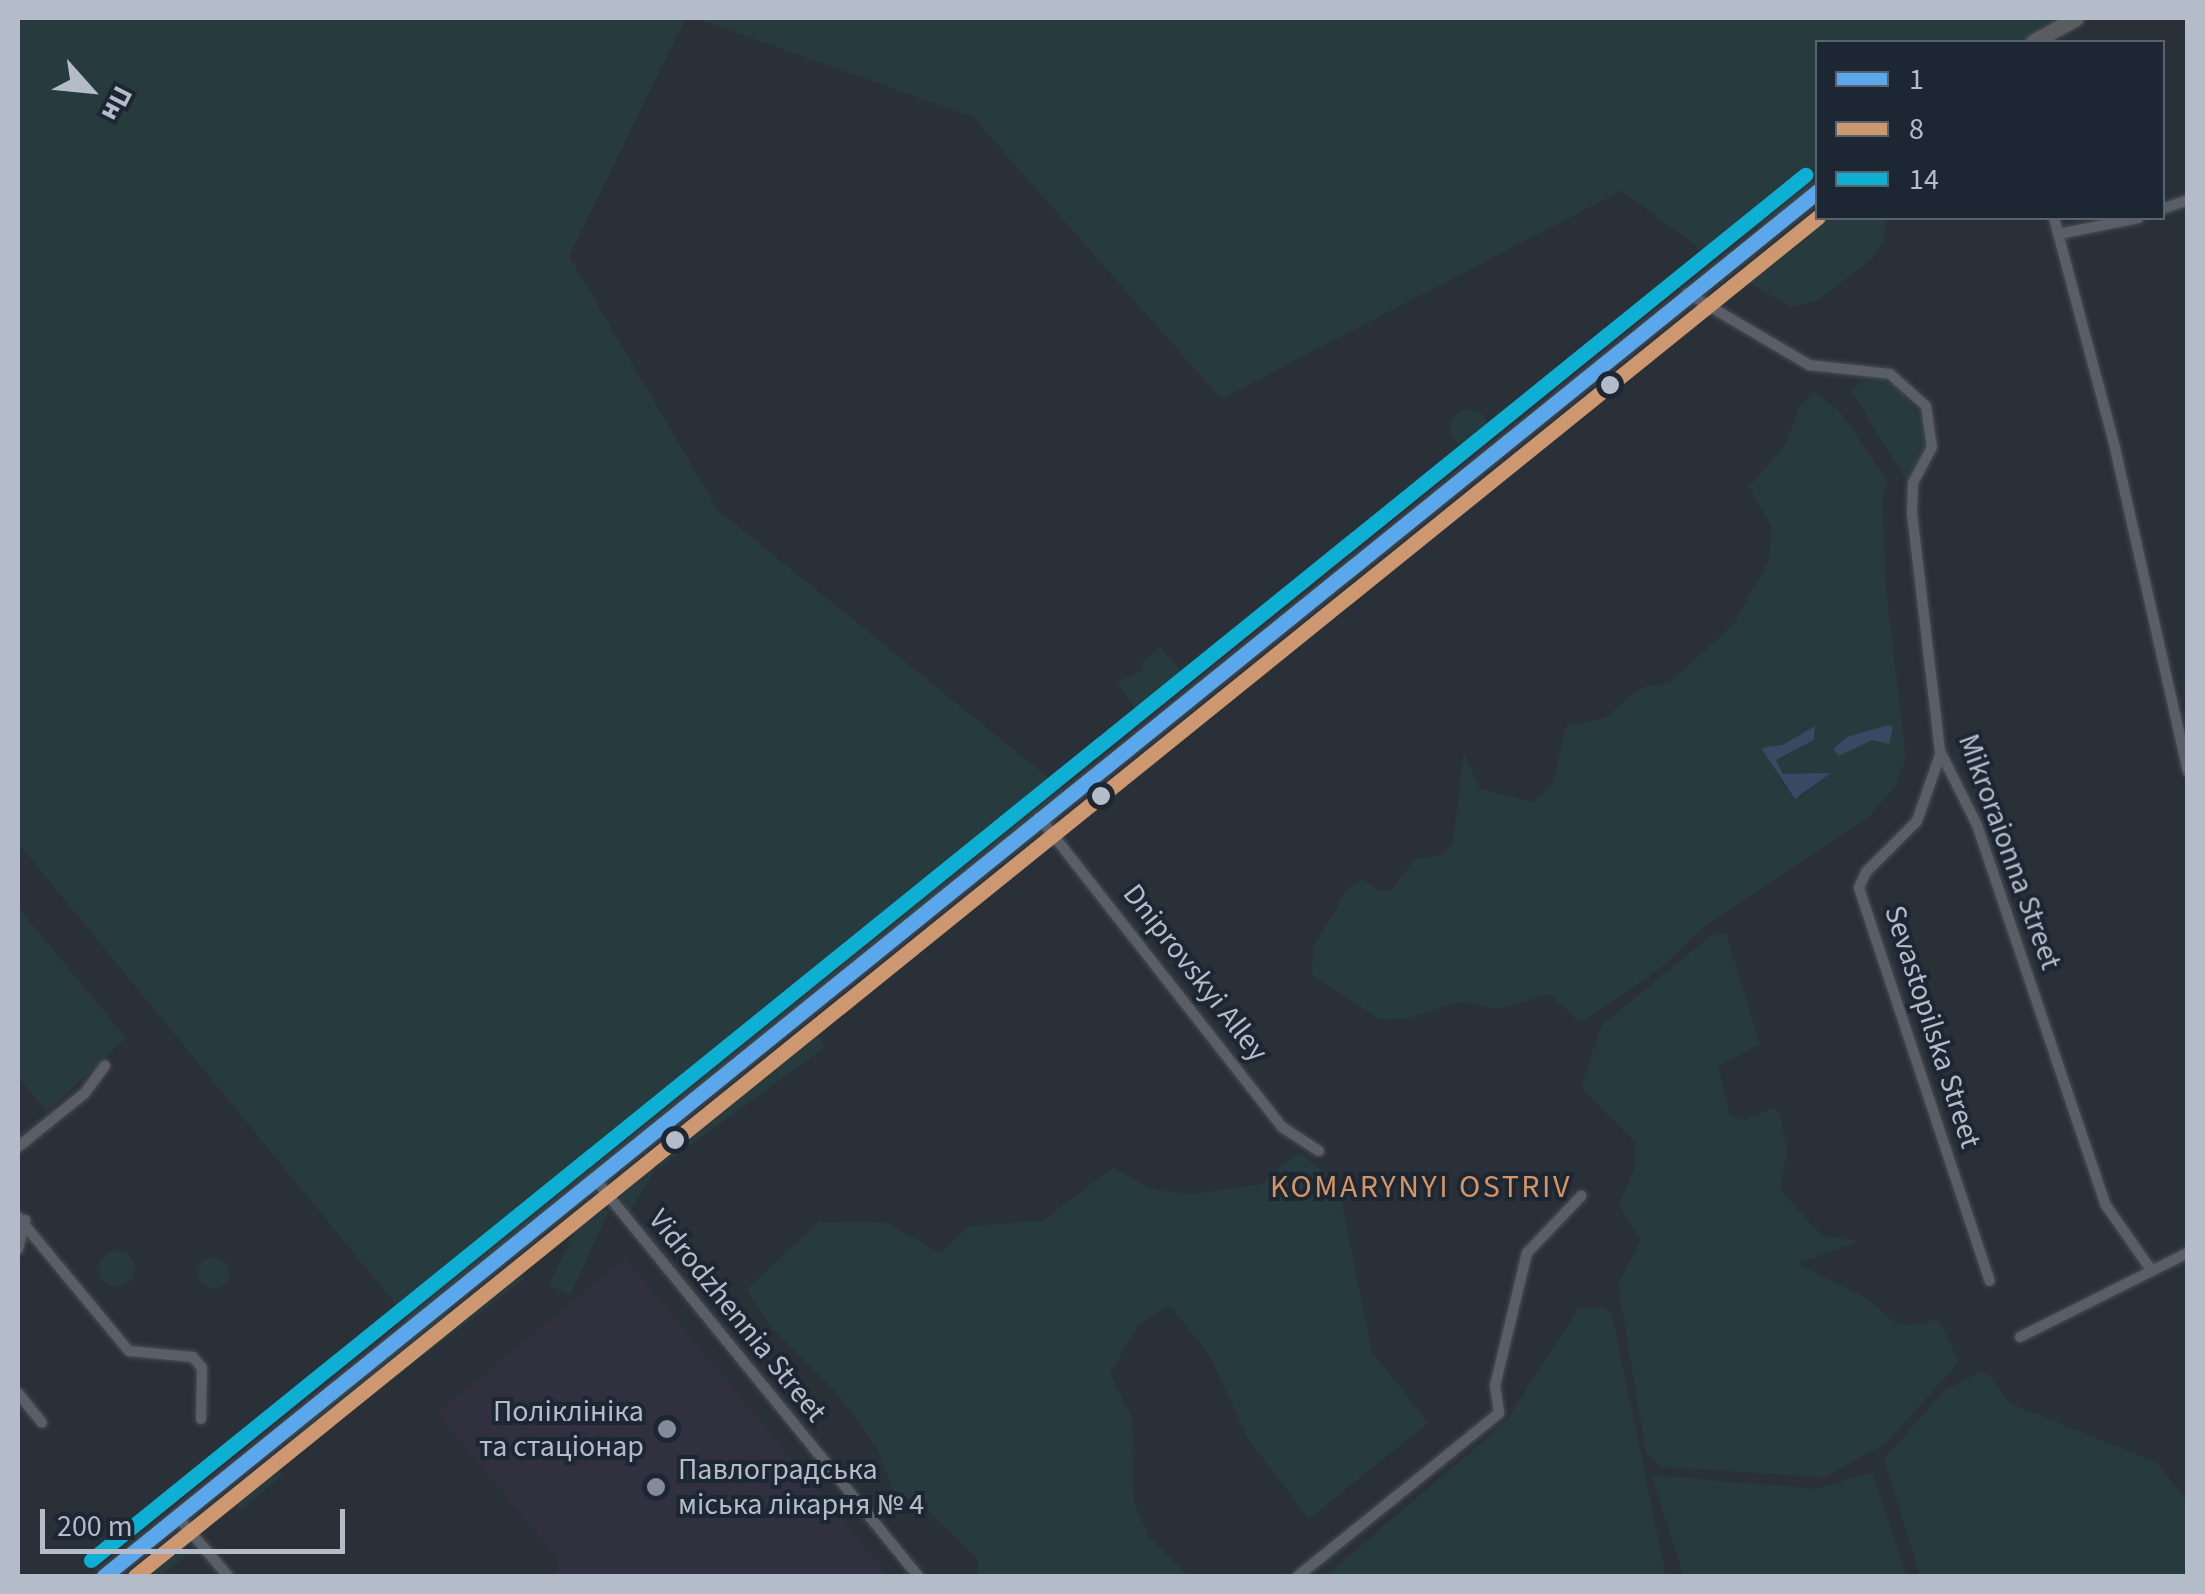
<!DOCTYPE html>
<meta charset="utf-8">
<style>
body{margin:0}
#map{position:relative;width:2205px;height:1594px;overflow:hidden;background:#2a3038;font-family:"Source Sans 3",sans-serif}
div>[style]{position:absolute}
.medical>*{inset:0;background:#31303e}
.green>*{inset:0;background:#273a3e;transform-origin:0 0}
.round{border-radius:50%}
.water>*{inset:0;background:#384963}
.roads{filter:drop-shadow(0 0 2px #484c53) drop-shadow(0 0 2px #484c53)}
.minor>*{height:10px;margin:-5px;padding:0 5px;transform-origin:5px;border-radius:5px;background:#5a5e66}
.highway>*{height:15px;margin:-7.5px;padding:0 7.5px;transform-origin:7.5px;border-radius:7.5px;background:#5a5d60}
.bus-1>*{height:15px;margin:-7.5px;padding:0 7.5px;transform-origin:7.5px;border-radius:7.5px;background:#5aa8eb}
.bus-2>*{height:15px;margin:-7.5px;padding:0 7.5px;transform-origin:7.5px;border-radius:7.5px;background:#cd976f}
.bus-3>*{height:15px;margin:-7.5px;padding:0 7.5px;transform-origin:7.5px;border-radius:7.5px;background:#0dafd3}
.dots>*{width:28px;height:28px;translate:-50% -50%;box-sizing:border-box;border:5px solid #1d2633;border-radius:50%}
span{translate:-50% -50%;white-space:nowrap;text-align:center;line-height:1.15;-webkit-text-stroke:8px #1d2633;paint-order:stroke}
.street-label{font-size:30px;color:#b4bcc9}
.poi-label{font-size:30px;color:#b4bcc9}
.right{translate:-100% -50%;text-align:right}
.left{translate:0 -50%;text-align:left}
.neighbourhood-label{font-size:32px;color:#d59563;letter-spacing:2.5px}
.frame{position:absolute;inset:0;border:20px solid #b4bcc9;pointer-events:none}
.legend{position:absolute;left:1815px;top:40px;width:350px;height:180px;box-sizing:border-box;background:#1d2633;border:2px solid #59626f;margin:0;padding:12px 18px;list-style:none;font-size:30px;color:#b4bcc9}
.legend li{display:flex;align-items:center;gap:20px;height:50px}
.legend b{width:50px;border:2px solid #59626f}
.north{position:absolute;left:40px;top:40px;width:100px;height:100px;-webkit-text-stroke:8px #1d2633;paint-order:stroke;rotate:117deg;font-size:28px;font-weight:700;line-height:40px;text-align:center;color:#b4bcc9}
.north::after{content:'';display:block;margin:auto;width:35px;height:45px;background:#b4bcc9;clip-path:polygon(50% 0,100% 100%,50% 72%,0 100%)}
.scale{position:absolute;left:40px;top:1509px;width:305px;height:45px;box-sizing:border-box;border:5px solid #b4bcc9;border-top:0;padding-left:12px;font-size:30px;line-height:35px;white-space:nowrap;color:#b4bcc9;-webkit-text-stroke:8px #1d2633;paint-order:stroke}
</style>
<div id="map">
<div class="medical">
<i style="clip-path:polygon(625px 1258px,889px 1576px,555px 1576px,559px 1560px,437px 1413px)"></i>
</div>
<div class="green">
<i style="clip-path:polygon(18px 18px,686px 18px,569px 256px,718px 510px,1071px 796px,415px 1328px,18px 843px)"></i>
<i style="clip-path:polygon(695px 18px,2078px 18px,2040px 42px,1818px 42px,1817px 188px,1712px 257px,1621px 191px,1221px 399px,973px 117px)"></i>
<i style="clip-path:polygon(1817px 207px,1818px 218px,1886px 218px,1884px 239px,1874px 257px,1817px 301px,1791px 307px,1751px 284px,1742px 270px)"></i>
<i style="clip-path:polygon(1881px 379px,1901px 390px,1926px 424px,1927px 440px,1907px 482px,1852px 392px,1860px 382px)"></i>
<i style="clip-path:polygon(evenodd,1813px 392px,1839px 410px,1888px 483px,1882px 499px,1886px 588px,1906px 758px,1896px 785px,1870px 816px,1703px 928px,1663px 966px,1581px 1023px,1549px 994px,1499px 1009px,1459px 1002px,1409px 1018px,1380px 1019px,1312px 975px,1313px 948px,1348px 888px,1362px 879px,1381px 891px,1392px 889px,1415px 859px,1443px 855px,1453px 841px,1464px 753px,1480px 789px,1533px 802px,1553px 783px,1566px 726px,1605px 718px,1640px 688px,1669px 683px,1733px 625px,1768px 562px,1772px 527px,1749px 487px,1785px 445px,1799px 408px,1813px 392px,1812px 728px,1814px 740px,1775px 762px,1783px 774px,1802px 779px,1828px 774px,1800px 798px,1783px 785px,1767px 751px,1812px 728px)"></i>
<i class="round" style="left:1450px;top:409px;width:38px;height:38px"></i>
<i style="clip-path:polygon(1160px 647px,1184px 675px,1137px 711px,1117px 683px,1143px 669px,1142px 662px)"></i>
<i style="clip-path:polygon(18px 907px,126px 1038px,47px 1112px,18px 1077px)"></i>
<i style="clip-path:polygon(1726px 933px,1760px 1044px,1718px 1066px,1730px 1115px,1744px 1120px,1773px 1108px,1780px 1113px,1787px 1152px,1780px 1190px,1822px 1236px,1859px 1241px,1797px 1264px,1865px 1297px,1893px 1321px,1911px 1326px,1939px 1319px,1959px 1362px,1886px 1443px,1825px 1477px,1661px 1467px,1646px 1453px,1618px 1284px,1641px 1239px,1619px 1205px,1635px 1167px,1635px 1142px,1581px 1087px,1601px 1026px,1710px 936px)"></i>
<i style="clip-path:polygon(815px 1029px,825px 1047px,659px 1168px,664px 1150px,682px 1143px,684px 1133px)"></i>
<i style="clip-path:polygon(657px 1148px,654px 1171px,628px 1215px,619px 1194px,622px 1179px)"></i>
<i style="clip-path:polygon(1299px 1152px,1338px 1184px,1372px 1352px,1428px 1423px,1309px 1519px,1248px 1439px,1209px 1354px,1170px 1306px,1139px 1324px,1110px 1373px,1132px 1418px,1134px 1502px,1149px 1537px,1188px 1576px,979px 1576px,977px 1559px,926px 1509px,893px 1490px,878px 1450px,838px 1394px,769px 1325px,747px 1289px,819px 1222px,887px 1223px,940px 1253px,969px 1226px,1042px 1221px,1113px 1168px,1155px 1190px,1193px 1194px,1262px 1184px)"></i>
<i style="left:588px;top:1202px;width:23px;height:92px;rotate:25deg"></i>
<i class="round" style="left:99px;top:1251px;width:36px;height:36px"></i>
<i class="round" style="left:198px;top:1257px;width:32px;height:32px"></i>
<i style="left:512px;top:1264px;width:20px;height:287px;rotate:53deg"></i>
<i style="clip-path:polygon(1601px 1307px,1612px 1314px,1666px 1576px,1326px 1576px,1507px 1420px,1578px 1309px)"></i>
<i style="clip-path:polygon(1980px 1372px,1989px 1375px,2009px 1403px,2158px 1463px,2187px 1502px,2187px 1576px,1920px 1576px,1884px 1459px,1945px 1390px)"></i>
<i style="clip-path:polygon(268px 1461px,279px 1464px,282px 1476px,241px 1510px,227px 1493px)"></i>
<i style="clip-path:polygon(1872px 1472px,1907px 1576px,1684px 1576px,1651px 1475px,1816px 1489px)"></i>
<i style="clip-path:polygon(170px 1539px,187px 1545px,185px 1557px,160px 1576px,123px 1576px)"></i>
</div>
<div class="water">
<i style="clip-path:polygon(1888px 725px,1893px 727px,1889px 744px,1872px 740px,1839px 756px,1833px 749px,1847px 737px)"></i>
<i style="clip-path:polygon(1815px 726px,1814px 740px,1776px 760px,1783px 774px,1831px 773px,1795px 799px,1761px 748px,1782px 745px)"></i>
</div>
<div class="roads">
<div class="minor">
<i style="left:2162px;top:209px;width:28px;rotate:-19deg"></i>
<i style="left:2054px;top:218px;width:238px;rotate:75.1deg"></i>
<i style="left:2115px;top:448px;width:331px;rotate:77.3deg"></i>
<i style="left:2059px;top:234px;width:81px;rotate:-11.4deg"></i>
<i style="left:1687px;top:293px;width:142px;rotate:30.5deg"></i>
<i style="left:1809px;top:365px;width:81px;rotate:6.3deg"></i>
<i style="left:1890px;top:374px;width:48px;rotate:41.6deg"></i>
<i style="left:1926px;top:406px;width:41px;rotate:81.7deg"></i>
<i style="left:1932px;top:447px;width:41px;rotate:117.8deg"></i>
<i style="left:1913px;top:483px;width:30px;rotate:92deg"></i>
<i style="left:1912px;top:513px;width:240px;rotate:83.3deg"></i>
<i style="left:1940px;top:751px;width:83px;rotate:63.4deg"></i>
<i style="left:1977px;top:825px;width:400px;rotate:71.3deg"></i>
<i style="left:2105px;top:1204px;width:82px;rotate:55deg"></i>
<i style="left:1940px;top:755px;width:70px;rotate:109.2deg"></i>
<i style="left:1917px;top:821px;width:72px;rotate:135deg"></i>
<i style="left:1866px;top:872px;width:17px;rotate:114deg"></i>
<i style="left:1859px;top:888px;width:414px;rotate:71.6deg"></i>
<i style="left:1039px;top:817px;width:394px;rotate:51.9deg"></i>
<i style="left:1282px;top:1127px;width:44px;rotate:33deg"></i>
<i style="left:18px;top:1147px;width:86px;rotate:-38.9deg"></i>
<i style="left:85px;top:1093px;width:34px;rotate:-54deg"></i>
<i style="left:594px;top:1178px;width:513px;rotate:50.85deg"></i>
<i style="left:18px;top:1217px;width:174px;rotate:50.4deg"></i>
<i style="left:129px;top:1351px;width:64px;rotate:5.4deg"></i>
<i style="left:193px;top:1357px;width:14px;rotate:51deg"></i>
<i style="left:202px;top:1368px;width:51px;rotate:91.1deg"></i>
<i style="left:18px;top:1249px;width:30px;rotate:-76deg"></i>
<i style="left:2020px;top:1337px;width:188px;rotate:-26.6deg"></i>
<i style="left:18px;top:1393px;width:38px;rotate:51deg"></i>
<i style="left:177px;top:1516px;width:79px;rotate:49.6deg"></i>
<i style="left:1298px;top:1576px;width:259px;rotate:-39deg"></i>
<i style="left:1499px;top:1413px;width:27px;rotate:-98deg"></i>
<i style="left:1495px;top:1386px;width:137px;rotate:-76.5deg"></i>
<i style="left:1527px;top:1253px;width:79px;rotate:-46.5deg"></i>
</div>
<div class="highway">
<i style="left:2033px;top:42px;width:49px;rotate:-29.2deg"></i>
<i style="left:104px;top:1576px;width:2204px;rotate:-38.94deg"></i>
</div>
</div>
<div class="bus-1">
<i style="left:104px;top:1576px;width:2204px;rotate:-38.94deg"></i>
</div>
<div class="bus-2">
<i style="left:135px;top:1576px;width:2163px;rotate:-38.92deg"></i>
</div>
<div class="bus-3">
<i style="left:91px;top:1560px;width:2204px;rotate:-38.94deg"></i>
</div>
<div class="dots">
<i style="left:1610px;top:385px;background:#b4bcc9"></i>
<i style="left:1101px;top:796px;background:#b4bcc9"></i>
<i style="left:675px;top:1140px;background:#b4bcc9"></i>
<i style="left:667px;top:1429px;background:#848b96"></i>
<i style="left:656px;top:1487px;background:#848b96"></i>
</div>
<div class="street-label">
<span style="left:2009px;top:852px;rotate:70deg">Mikroraionna Street</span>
<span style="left:1195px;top:973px;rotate:52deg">Dniprovskyi Alley</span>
<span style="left:1932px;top:1027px;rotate:72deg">Sevastopilska Street</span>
<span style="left:737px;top:1316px;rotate:51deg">Vidrodzhennia Street</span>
</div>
<div class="poi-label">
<span class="right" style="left:644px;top:1429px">Поліклініка<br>та стаціонар</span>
<span class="left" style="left:678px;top:1487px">Павлоградська<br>міська лікарня № 4</span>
</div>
<div class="neighbourhood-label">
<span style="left:1421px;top:1187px">KOMARYNYI OSTRIV</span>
</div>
<div class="frame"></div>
<ul class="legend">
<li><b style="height:12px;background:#5aa8eb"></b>1</li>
<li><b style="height:12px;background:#cd976f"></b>8</li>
<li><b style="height:12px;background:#0dafd3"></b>14</li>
</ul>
<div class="north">Пн</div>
<div class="scale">200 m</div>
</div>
